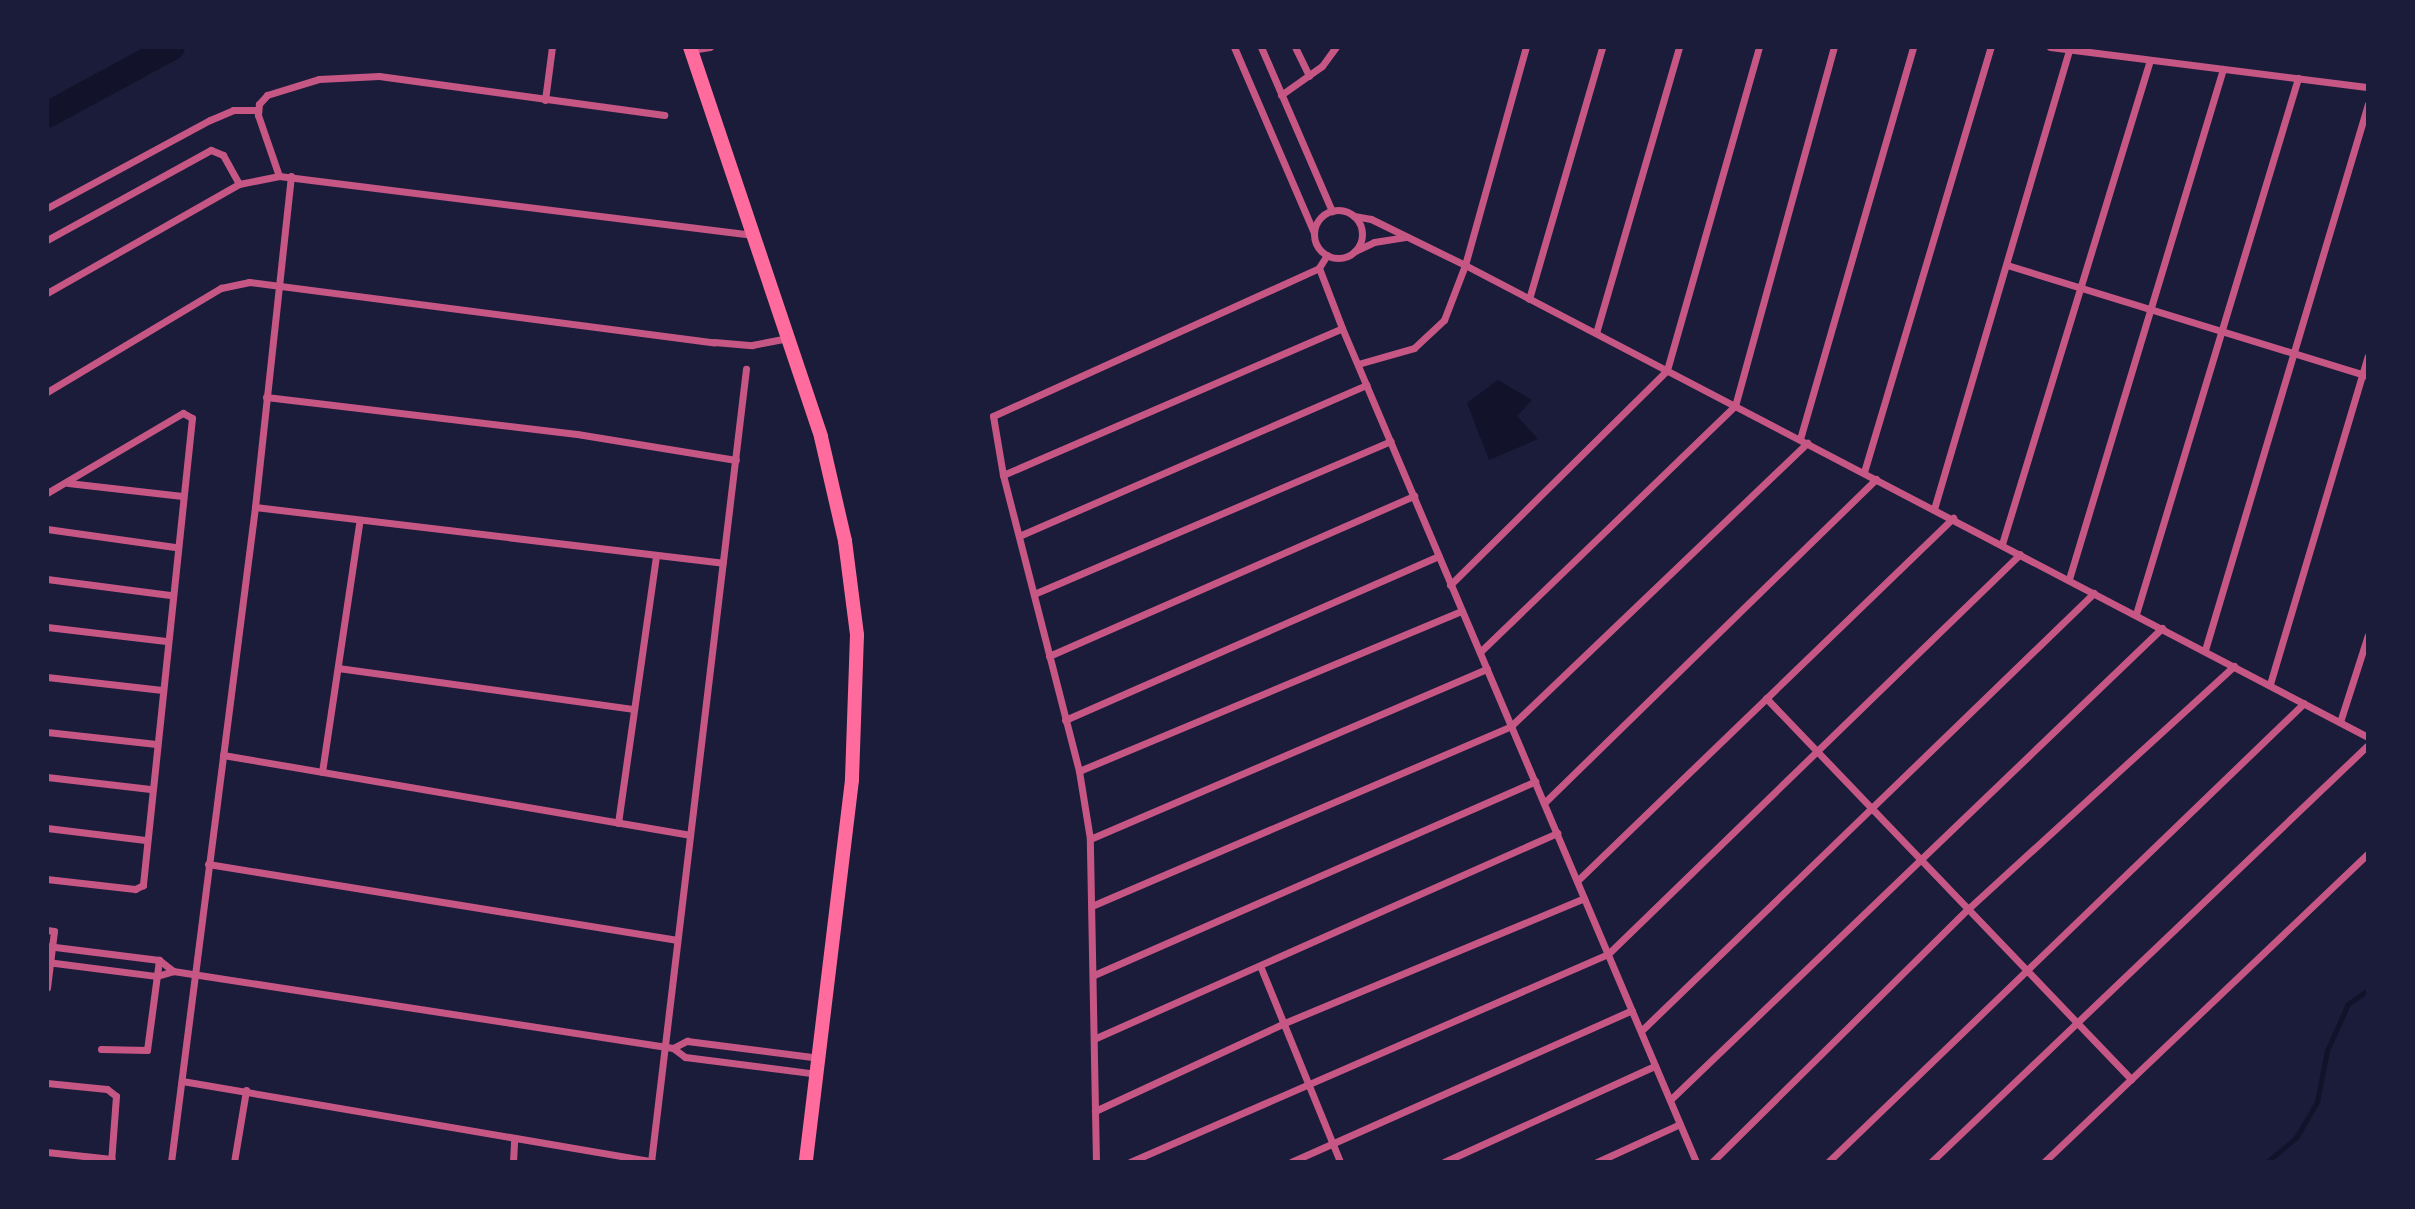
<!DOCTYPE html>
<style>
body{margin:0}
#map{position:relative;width:2415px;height:1209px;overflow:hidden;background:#1b1b3a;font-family:"DejaVu Sans",sans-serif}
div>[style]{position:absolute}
.water>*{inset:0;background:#12122b}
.stream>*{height:4.5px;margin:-2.25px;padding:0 2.25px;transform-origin:2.25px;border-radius:2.25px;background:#12122b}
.river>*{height:26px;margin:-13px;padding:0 13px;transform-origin:13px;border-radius:13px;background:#12122b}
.minor>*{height:7px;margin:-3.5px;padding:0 3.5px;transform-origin:3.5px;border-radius:3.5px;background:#c65784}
.minor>.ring{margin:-3.5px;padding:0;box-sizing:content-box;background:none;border:7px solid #c65784;border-radius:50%}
.trunk>*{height:14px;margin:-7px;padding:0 7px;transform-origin:7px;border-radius:7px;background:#ff6b9d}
span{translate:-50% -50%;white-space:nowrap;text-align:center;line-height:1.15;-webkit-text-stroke:5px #1b1b3a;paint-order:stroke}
.frame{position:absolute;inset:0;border:49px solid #1b1b3a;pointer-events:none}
</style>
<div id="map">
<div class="water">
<i style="clip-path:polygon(1498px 380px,1532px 400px,1517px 416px,1538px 439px,1489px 460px,1467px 403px)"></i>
</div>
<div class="stream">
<i style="left:2267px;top:1162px;width:38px;rotate:-40deg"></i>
<i style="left:2296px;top:1138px;width:42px;rotate:-59.7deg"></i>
<i style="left:2317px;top:1102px;width:52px;rotate:-78.9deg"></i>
<i style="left:2327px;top:1051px;width:51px;rotate:-65.9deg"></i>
<i style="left:2348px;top:1004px;width:24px;rotate:-35deg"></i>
</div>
<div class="river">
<i style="left:47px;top:115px;width:142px;rotate:-28.5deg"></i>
</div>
<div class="minor">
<i style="left:1234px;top:47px;width:202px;rotate:66.7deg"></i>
<i style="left:1261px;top:47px;width:179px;rotate:66.6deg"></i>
<i style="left:1295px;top:47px;width:32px;rotate:64deg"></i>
<i style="left:2050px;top:47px;width:321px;rotate:7.2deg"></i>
<i style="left:691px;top:50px;width:19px;rotate:-9deg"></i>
<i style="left:1281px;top:95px;width:50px;rotate:-35.3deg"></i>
<i style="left:1322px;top:66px;width:24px;rotate:-54deg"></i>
<i style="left:545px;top:100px;width:53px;rotate:-82.5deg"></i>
<i style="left:279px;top:176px;width:65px;rotate:-109deg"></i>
<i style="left:258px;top:115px;width:11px;rotate:-85deg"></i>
<i style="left:259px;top:104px;width:12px;rotate:-48deg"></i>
<i style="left:267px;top:95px;width:54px;rotate:-17.1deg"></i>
<i style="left:319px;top:79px;width:60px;rotate:-2.9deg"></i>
<i style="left:379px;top:76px;width:288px;rotate:7.8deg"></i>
<i style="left:47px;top:208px;width:185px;rotate:-28.4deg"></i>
<i style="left:210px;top:120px;width:25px;rotate:-23deg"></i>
<i style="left:233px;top:110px;width:25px"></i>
<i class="ring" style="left:1314px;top:210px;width:41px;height:41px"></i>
<i style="left:1354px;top:216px;width:17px;rotate:10deg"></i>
<i style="left:1371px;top:219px;width:105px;rotate:26.1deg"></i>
<i style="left:1465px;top:265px;width:1019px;rotate:27.6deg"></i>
<i style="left:47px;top:240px;width:187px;rotate:-28.8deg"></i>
<i style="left:211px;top:150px;width:13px;rotate:23deg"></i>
<i style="left:223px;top:155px;width:33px;rotate:61deg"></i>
<i style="left:1355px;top:251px;width:21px;rotate:-25deg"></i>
<i style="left:1374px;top:242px;width:33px;rotate:-9deg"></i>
<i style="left:1327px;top:255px;width:15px;rotate:122deg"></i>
<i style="left:1319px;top:268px;width:64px;rotate:69deg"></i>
<i style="left:1342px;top:328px;width:906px;rotate:67deg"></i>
<i style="left:2007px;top:265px;width:378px;rotate:17.1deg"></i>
<i style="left:47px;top:293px;width:221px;rotate:-29.6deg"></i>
<i style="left:239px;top:184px;width:41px;rotate:-11.3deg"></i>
<i style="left:279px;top:176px;width:480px;rotate:7.1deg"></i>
<i style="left:1529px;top:299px;width:262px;rotate:-73.8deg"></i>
<i style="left:1596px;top:333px;width:298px;rotate:-73.8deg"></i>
<i style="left:1358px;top:364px;width:58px;rotate:-15.9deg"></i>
<i style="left:1414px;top:348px;width:41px;rotate:-43deg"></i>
<i style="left:1444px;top:320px;width:59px;rotate:-69.1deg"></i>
<i style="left:1465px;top:265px;width:226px;rotate:-74.4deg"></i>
<i style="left:47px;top:392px;width:203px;rotate:-30.9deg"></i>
<i style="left:221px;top:288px;width:29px;rotate:-12deg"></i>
<i style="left:249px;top:282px;width:469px;rotate:7.4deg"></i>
<i style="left:714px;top:342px;width:38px;rotate:5deg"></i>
<i style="left:752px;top:345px;width:38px;rotate:-11deg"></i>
<i style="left:266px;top:397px;width:313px;rotate:6.8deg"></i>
<i style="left:577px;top:434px;width:161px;rotate:9.3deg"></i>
<i style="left:1800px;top:439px;width:408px;rotate:-73.9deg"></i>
<i style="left:1864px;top:472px;width:444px;rotate:-73.4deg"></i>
<i style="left:1003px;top:475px;width:369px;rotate:-23.4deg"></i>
<i style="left:68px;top:483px;width:115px;rotate:6.5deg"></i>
<i style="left:47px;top:493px;width:158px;rotate:-30.5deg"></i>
<i style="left:183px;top:413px;width:10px;rotate:29deg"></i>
<i style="left:192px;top:418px;width:470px;rotate:96deg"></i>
<i style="left:143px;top:885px;width:9px;rotate:153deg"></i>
<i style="left:135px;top:889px;width:89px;rotate:-173.5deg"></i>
<i style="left:255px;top:507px;width:471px;rotate:6.8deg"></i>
<i style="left:1934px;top:509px;width:478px;rotate:-73.6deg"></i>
<i style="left:47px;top:529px;width:129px;rotate:8deg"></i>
<i style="left:1019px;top:536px;width:379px;rotate:-23.5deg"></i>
<i style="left:2002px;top:544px;width:506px;rotate:-73deg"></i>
<i style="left:47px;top:579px;width:124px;rotate:7.4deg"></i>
<i style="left:2069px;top:579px;width:533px;rotate:-73.2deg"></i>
<i style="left:1450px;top:585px;width:305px;rotate:-44.7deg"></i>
<i style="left:1667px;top:370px;width:336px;rotate:-74.1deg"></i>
<i style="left:1034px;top:594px;width:388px;rotate:-23.2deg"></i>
<i style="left:2136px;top:614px;width:560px;rotate:-73.18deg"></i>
<i style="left:47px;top:627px;width:120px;rotate:6.7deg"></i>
<i style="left:2205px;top:650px;width:570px;rotate:-73.38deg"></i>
<i style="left:1480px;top:652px;width:354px;rotate:-44deg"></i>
<i style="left:1735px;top:406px;width:372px;rotate:-74.6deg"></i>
<i style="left:1049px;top:656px;width:399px;rotate:-23.7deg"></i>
<i style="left:338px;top:668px;width:299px;rotate:7.9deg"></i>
<i style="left:47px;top:677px;width:116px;rotate:6.4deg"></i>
<i style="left:2270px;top:684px;width:342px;rotate:-73.4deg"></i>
<i style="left:1766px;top:698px;width:528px;rotate:46.23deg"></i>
<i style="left:1065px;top:720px;width:408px;rotate:-23.7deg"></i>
<i style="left:2340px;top:722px;width:91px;rotate:-72.2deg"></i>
<i style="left:47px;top:732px;width:110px;rotate:6.3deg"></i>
<i style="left:223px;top:755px;width:473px;rotate:9.7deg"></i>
<i style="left:1079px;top:771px;width:415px;rotate:-22.7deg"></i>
<i style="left:322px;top:772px;width:252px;rotate:-81.5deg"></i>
<i style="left:47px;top:777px;width:104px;rotate:6.6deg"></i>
<i style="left:1544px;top:803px;width:464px;rotate:-44.3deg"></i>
<i style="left:618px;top:823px;width:270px;rotate:-81.9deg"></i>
<i style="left:47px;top:828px;width:99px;rotate:7deg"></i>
<i style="left:1090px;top:839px;width:432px;rotate:-23.2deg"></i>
<i style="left:208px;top:864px;width:474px;rotate:9.2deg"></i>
<i style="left:1577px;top:881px;width:523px;rotate:-43.99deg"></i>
<i style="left:1094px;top:905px;width:454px;rotate:-23.2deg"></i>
<i style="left:1511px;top:726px;width:410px;rotate:-43.7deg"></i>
<i style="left:47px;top:930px;width:7px;rotate:8deg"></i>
<i style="left:54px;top:931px;width:57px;rotate:97deg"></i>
<i style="left:47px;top:946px;width:113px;rotate:7.1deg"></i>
<i style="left:159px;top:960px;width:18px;rotate:38deg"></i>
<i style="left:47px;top:962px;width:111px;rotate:7.3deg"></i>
<i style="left:157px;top:976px;width:17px;rotate:-17deg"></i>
<i style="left:173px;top:971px;width:506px;rotate:8.75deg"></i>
<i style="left:673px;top:1048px;width:15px;rotate:37deg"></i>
<i style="left:685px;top:1057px;width:133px;rotate:7.3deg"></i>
<i style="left:1261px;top:968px;width:209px;rotate:67.8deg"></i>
<i style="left:1094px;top:975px;width:482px;rotate:-23.7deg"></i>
<i style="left:1641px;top:1031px;width:630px;rotate:-44.04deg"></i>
<i style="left:1096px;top:1038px;width:505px;rotate:-23.97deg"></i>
<i style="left:673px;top:1048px;width:16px;rotate:-27deg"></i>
<i style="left:687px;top:1041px;width:134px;rotate:7.3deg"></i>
<i style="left:101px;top:1049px;width:46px;rotate:1.2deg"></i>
<i style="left:147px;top:1050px;width:91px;rotate:-82.4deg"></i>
<i style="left:182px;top:1081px;width:477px;rotate:9.7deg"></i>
<i style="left:47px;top:1083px;width:60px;rotate:5.7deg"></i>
<i style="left:107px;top:1089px;width:11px;rotate:38deg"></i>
<i style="left:116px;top:1096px;width:66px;rotate:94.3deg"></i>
<i style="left:1670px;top:1100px;width:682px;rotate:-43.81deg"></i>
<i style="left:1095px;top:1111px;width:206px;rotate:-24.9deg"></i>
<i style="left:1282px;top:1024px;width:327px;rotate:-22.6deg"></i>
<i style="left:47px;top:1152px;width:65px;rotate:6.1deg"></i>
<i style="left:171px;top:1162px;width:660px;rotate:-82.69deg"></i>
<i style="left:255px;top:507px;width:333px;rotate:-83.8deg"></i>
<i style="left:234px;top:1162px;width:73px;rotate:-80.5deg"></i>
<i style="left:513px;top:1162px;width:22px;rotate:-87deg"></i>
<i style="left:651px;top:1162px;width:799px;rotate:-83.17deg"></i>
<i style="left:1096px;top:1162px;width:323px;rotate:-91.1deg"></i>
<i style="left:1090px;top:839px;width:69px;rotate:-99.2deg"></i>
<i style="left:1079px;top:771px;width:306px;rotate:-104.4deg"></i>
<i style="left:1003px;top:475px;width:60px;rotate:-99.6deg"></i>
<i style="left:993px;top:416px;width:358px;rotate:-24.4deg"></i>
<i style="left:1130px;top:1162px;width:521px;rotate:-23.52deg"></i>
<i style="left:1608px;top:954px;width:574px;rotate:-44.15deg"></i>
<i style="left:1291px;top:1162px;width:373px;rotate:-24deg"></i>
<i style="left:1444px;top:1162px;width:232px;rotate:-24.5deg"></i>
<i style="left:1597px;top:1162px;width:91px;rotate:-24.6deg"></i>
<i style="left:1712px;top:1162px;width:361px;rotate:-44.7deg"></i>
<i style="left:1969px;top:908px;width:359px;rotate:-42.4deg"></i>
<i style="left:1828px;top:1162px;width:661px;rotate:-43.96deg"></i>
<i style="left:1931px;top:1162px;width:604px;rotate:-43.66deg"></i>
<i style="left:2044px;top:1162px;width:448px;rotate:-43.6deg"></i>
</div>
<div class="trunk">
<i style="left:690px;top:47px;width:411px;rotate:71.4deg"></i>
<i style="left:821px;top:437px;width:107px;rotate:77deg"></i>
<i style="left:845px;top:541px;width:95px;rotate:82.7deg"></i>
<i style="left:857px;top:635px;width:145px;rotate:92deg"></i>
<i style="left:852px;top:780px;width:385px;rotate:96.9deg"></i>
</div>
<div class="frame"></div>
</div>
